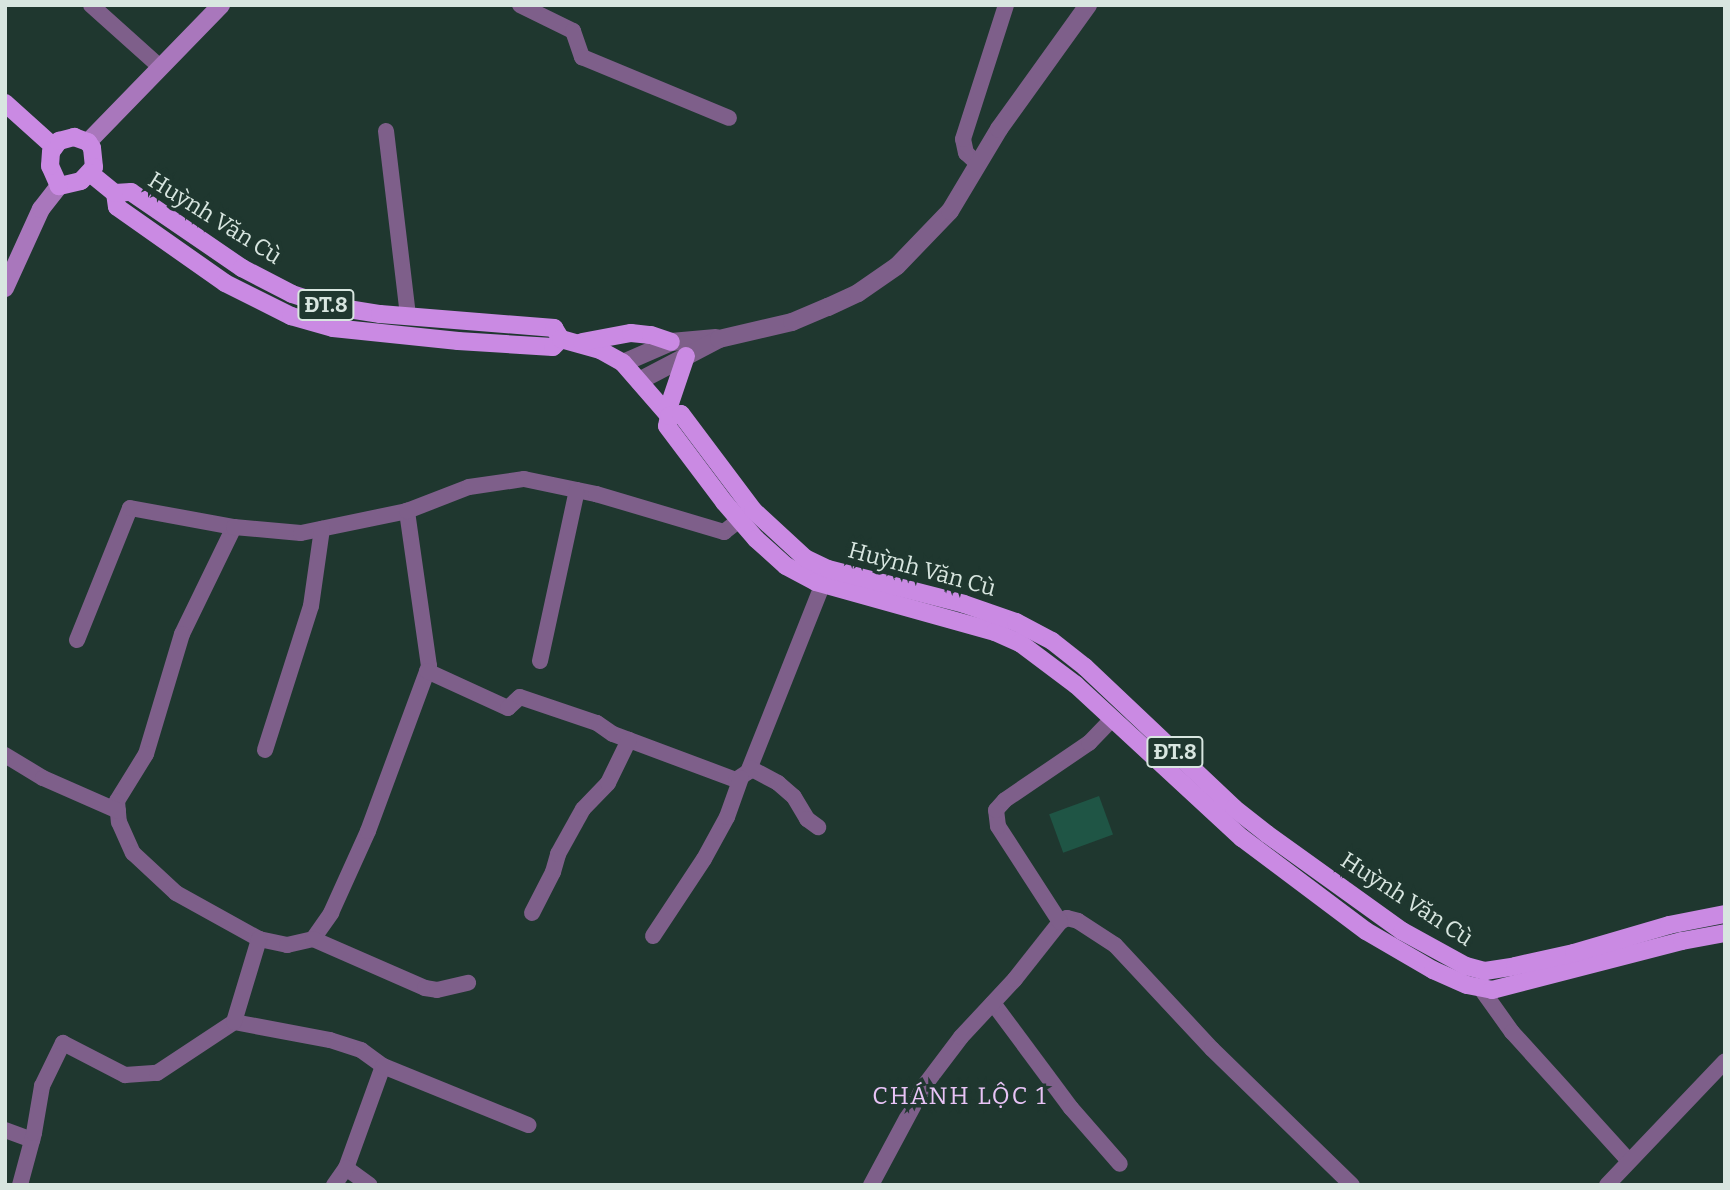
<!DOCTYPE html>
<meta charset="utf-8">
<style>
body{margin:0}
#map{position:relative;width:1730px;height:1190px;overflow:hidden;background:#1f372f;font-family:Bitter,serif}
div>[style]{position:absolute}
.building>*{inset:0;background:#1f5545;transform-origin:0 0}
.minor>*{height:16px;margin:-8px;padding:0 8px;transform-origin:8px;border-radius:8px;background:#7e5f8a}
.tertiary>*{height:18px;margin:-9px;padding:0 9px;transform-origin:9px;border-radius:9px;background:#7e5f8a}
.secondary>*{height:18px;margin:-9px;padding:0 9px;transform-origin:9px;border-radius:9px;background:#a977bc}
.primary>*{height:18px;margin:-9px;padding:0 9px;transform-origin:9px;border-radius:9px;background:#ca8ae3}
span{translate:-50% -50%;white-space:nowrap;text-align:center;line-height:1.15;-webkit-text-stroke:7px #1f372f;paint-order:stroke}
.shield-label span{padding:2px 5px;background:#1f372f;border:2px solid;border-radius:5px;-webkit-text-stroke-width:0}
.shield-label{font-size:21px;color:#d8e6e0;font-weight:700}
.street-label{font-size:23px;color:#d8e6e0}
.neighbourhood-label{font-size:24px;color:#e8c3f6;letter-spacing:2px}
.frame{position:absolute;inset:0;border:7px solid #d8e6e0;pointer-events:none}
</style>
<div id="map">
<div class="building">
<i style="left:1099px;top:796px;width:41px;height:53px;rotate:70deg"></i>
</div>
<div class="minor">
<i style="left:91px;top:5px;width:93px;rotate:41.9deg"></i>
<i style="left:520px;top:5px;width:59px;rotate:26.1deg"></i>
<i style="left:573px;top:31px;width:28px;rotate:71deg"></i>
<i style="left:582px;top:57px;width:159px;rotate:22.5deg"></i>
<i style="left:386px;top:131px;width:186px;rotate:83.2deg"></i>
<i style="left:978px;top:164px;width:16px;rotate:-137deg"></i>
<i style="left:966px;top:153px;width:14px;rotate:-102deg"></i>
<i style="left:963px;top:139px;width:141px;rotate:-72.2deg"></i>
<i style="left:234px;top:527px;width:119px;rotate:115.9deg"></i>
<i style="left:182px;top:634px;width:125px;rotate:106.7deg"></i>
<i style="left:146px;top:754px;width:55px;rotate:121.7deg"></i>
<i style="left:117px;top:801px;width:21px;rotate:85deg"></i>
<i style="left:119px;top:822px;width:34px;rotate:66deg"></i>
<i style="left:133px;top:853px;width:59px;rotate:42.9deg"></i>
<i style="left:176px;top:893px;width:95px;rotate:29deg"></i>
<i style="left:259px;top:939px;width:29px;rotate:12deg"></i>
<i style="left:287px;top:945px;width:27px;rotate:-13deg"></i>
<i style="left:313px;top:939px;width:32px;rotate:-55deg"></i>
<i style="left:331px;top:913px;width:90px;rotate:-65.7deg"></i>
<i style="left:368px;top:831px;width:176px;rotate:-69.7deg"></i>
<i style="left:429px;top:666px;width:157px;rotate:-98.1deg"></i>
<i style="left:77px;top:640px;width:142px;rotate:-68.1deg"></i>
<i style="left:130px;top:508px;width:106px;rotate:10.4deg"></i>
<i style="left:234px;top:527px;width:67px;rotate:5.1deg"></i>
<i style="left:301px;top:533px;width:108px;rotate:-11.7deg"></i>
<i style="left:407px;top:511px;width:66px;rotate:-21.2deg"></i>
<i style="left:469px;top:487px;width:56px;rotate:-8.3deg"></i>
<i style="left:524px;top:479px;width:74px;rotate:11.8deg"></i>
<i style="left:596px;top:494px;width:134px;rotate:16.5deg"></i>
<i style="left:724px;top:532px;width:31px;rotate:-38deg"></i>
<i style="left:540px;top:661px;width:175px;rotate:-77.8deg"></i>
<i style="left:427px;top:671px;width:89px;rotate:24.6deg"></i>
<i style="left:508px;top:708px;width:16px;rotate:-43deg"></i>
<i style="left:520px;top:697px;width:81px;rotate:18.7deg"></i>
<i style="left:597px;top:723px;width:19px;rotate:35deg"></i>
<i style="left:613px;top:734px;width:131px;rotate:20.5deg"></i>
<i style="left:736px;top:780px;width:14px;rotate:-34deg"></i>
<i style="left:748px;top:772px;width:202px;rotate:-68.3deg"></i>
<i style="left:265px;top:750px;width:151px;rotate:-72.3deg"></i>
<i style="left:311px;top:606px;width:78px;rotate:-81.9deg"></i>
<i style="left:5px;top:755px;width:44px;rotate:31.2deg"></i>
<i style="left:43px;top:778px;width:82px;rotate:23.7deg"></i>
<i style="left:750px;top:768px;width:32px;rotate:28deg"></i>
<i style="left:778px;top:783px;width:21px;rotate:41deg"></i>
<i style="left:794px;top:797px;width:26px;rotate:59deg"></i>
<i style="left:807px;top:819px;width:14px;rotate:36deg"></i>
<i style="left:532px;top:913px;width:46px;rotate:-62.9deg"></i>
<i style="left:553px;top:872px;width:19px;rotate:-74deg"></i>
<i style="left:558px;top:854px;width:51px;rotate:-60.9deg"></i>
<i style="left:583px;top:809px;width:36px;rotate:-46deg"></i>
<i style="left:608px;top:783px;width:48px;rotate:-64deg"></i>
<i style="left:1060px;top:922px;width:8px;rotate:-30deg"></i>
<i style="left:1067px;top:918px;width:11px;rotate:15deg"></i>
<i style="left:1078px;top:921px;width:44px;rotate:33deg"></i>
<i style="left:1115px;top:945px;width:142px;rotate:47deg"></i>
<i style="left:1212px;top:1049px;width:195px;rotate:44.2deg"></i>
<i style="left:653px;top:936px;width:92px;rotate:-56.5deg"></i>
<i style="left:704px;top:859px;width:48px;rotate:-61.3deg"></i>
<i style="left:727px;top:817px;width:41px;rotate:-70.3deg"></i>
<i style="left:313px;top:939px;width:122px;rotate:23.6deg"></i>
<i style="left:425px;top:988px;width:12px;rotate:9deg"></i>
<i style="left:437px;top:990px;width:32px;rotate:-13deg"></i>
<i style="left:1482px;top:990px;width:52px;rotate:54.5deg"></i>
<i style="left:1512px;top:1032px;width:174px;rotate:47.8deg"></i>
<i style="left:993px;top:1003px;width:131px;rotate:53.4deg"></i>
<i style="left:1071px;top:1108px;width:74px;rotate:48.8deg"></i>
<i style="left:234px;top:1022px;width:98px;rotate:10.6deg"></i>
<i style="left:330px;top:1040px;width:33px;rotate:18deg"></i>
<i style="left:361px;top:1050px;width:27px;rotate:36deg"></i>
<i style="left:383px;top:1066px;width:109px;rotate:109.9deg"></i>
<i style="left:346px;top:1168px;width:29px;rotate:36deg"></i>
<i style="left:383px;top:1066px;width:157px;rotate:22.1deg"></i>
<i style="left:5px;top:1130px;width:29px;rotate:20deg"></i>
<i style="left:20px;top:1185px;width:54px;rotate:-74.9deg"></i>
<i style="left:34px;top:1133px;width:48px;rotate:-80.3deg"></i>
<i style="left:42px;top:1086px;width:48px;rotate:-64deg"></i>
<i style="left:63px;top:1043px;width:70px;rotate:27.3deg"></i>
<i style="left:125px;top:1075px;width:32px;rotate:-4deg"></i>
<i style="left:157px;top:1073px;width:92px;rotate:-33.5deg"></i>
<i style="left:234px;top:1022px;width:87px;rotate:-73.2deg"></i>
<i style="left:334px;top:1185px;width:21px;rotate:-55deg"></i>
<i style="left:871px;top:1185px;width:112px;rotate:-61.8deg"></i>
<i style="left:924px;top:1086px;width:61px;rotate:-52.9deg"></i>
<i style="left:961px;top:1037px;width:79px;rotate:-47deg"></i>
<i style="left:1015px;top:979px;width:73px;rotate:-51.7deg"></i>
<i style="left:1060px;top:922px;width:114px;rotate:-122.9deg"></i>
<i style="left:998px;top:826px;width:16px;rotate:-97deg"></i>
<i style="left:996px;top:810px;width:13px;rotate:-48deg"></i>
<i style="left:1005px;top:800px;width:102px;rotate:-34.2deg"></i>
<i style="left:1089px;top:743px;width:33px;rotate:-46deg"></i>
<i style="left:1607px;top:1185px;width:171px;rotate:-46.4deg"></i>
</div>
<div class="tertiary">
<i style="left:623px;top:363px;width:52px;rotate:-23.6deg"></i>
<i style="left:671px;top:342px;width:45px;rotate:-5.1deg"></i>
<i style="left:639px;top:381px;width:90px;rotate:-27.7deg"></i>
<i style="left:719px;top:339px;width:75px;rotate:-13.1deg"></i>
<i style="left:792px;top:322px;width:39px;rotate:-23deg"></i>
<i style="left:828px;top:307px;width:33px;rotate:-25deg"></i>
<i style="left:858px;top:293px;width:47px;rotate:-34.7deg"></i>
<i style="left:897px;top:266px;width:76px;rotate:-46.1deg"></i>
<i style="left:950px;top:211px;width:96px;rotate:-59.1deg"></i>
<i style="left:999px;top:129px;width:153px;rotate:-54.3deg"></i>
</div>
<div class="secondary">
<i style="left:88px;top:142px;width:191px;rotate:-45.8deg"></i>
<i style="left:5px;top:288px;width:87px;rotate:-65.5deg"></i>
<i style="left:41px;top:209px;width:29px;rotate:-52deg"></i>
</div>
<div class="primary">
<i style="left:5px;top:103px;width:66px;rotate:41.9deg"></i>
<i style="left:74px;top:137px;width:15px;rotate:20deg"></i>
<i style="left:88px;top:142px;width:7px;rotate:56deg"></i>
<i style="left:92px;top:148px;width:19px;rotate:84deg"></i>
<i style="left:94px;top:167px;width:19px;rotate:133deg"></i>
<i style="left:81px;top:181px;width:23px;rotate:167deg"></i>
<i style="left:59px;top:186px;width:22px;rotate:-114deg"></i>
<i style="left:50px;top:166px;width:14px;rotate:-86deg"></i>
<i style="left:51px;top:152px;width:14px;rotate:-54deg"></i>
<i style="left:59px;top:141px;width:16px;rotate:-15deg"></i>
<i style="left:90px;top:173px;width:32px;rotate:39deg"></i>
<i style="left:115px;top:193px;width:14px;rotate:82deg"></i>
<i style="left:117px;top:207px;width:132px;rotate:35.1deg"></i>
<i style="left:225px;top:283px;width:74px;rotate:26.6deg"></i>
<i style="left:291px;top:316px;width:44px;rotate:15.9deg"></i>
<i style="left:333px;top:328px;width:126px;rotate:5.9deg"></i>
<i style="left:458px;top:341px;width:95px;rotate:3.6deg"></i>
<i style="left:553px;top:347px;width:11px;rotate:-45deg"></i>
<i style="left:115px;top:193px;width:16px;rotate:-4deg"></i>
<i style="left:131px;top:192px;width:135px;rotate:34.4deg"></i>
<i style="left:242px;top:268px;width:56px;rotate:27.5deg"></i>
<i style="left:292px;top:294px;width:39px;rotate:18deg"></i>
<i style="left:329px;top:306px;width:52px;rotate:8.9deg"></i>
<i style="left:380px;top:314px;width:175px;rotate:4.6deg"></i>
<i style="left:554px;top:328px;width:13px;rotate:58deg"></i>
<i style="left:561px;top:339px;width:41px;rotate:15.8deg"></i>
<i style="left:600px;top:350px;width:26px;rotate:29deg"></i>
<i style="left:623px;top:363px;width:70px;rotate:49deg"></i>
<i style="left:582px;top:342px;width:50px;rotate:-10.4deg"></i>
<i style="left:631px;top:333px;width:20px;rotate:6deg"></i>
<i style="left:651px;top:335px;width:21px;rotate:19deg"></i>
<i style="left:667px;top:412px;width:59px;rotate:-71.3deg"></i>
<i style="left:669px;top:416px;width:10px;rotate:101deg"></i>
<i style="left:667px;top:426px;width:95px;rotate:53.1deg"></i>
<i style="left:724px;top:502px;width:49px;rotate:49.1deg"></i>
<i style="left:756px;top:539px;width:40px;rotate:42deg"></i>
<i style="left:786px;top:566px;width:34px;rotate:28deg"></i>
<i style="left:816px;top:582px;width:186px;rotate:15.6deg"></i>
<i style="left:995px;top:632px;width:27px;rotate:24deg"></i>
<i style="left:1020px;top:643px;width:70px;rotate:36.9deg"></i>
<i style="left:1076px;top:685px;width:226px;rotate:42.7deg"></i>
<i style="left:1242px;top:838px;width:155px;rotate:36.9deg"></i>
<i style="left:1366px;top:931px;width:78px;rotate:30.2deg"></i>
<i style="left:1433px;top:970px;width:37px;rotate:24deg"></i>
<i style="left:1467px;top:985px;width:25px;rotate:11deg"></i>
<i style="left:1492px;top:990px;width:196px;rotate:-14.5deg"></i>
<i style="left:1682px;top:941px;width:44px;rotate:-10.5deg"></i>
<i style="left:669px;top:416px;width:12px;rotate:-9deg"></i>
<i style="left:681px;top:414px;width:120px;rotate:53.1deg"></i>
<i style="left:753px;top:510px;width:71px;rotate:42.7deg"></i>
<i style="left:805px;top:558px;width:25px;rotate:26deg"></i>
<i style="left:828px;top:569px;width:140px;rotate:14.4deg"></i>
<i style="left:964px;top:604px;width:55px;rotate:19.1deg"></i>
<i style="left:1016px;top:622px;width:41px;rotate:27.8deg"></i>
<i style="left:1052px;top:641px;width:42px;rotate:38.2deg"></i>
<i style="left:1085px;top:667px;width:205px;rotate:43.4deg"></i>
<i style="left:1234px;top:808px;width:42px;rotate:38.2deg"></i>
<i style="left:1267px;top:834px;width:166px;rotate:35.7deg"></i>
<i style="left:1402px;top:931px;width:73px;rotate:28.7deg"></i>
<i style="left:1466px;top:966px;width:20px;rotate:15deg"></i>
<i style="left:1485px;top:971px;width:30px;rotate:-9deg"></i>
<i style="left:1515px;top:966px;width:60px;rotate:-12.4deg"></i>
<i style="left:1574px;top:953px;width:99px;rotate:-16.4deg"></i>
<i style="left:1669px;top:925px;width:57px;rotate:-11.1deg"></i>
</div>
<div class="shield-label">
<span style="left:326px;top:305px">ĐT.8</span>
<span style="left:1175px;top:752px">ĐT.8</span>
</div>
<div class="street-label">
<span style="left:215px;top:218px;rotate:32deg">Huỳnh Văn Cù</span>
<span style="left:922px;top:569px;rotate:15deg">Huỳnh Văn Cù</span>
<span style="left:1407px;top:899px;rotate:33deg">Huỳnh Văn Cù</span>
</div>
<div class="neighbourhood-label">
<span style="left:960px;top:1097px">CHÁNH LỘC 1</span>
</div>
<div class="frame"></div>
</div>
